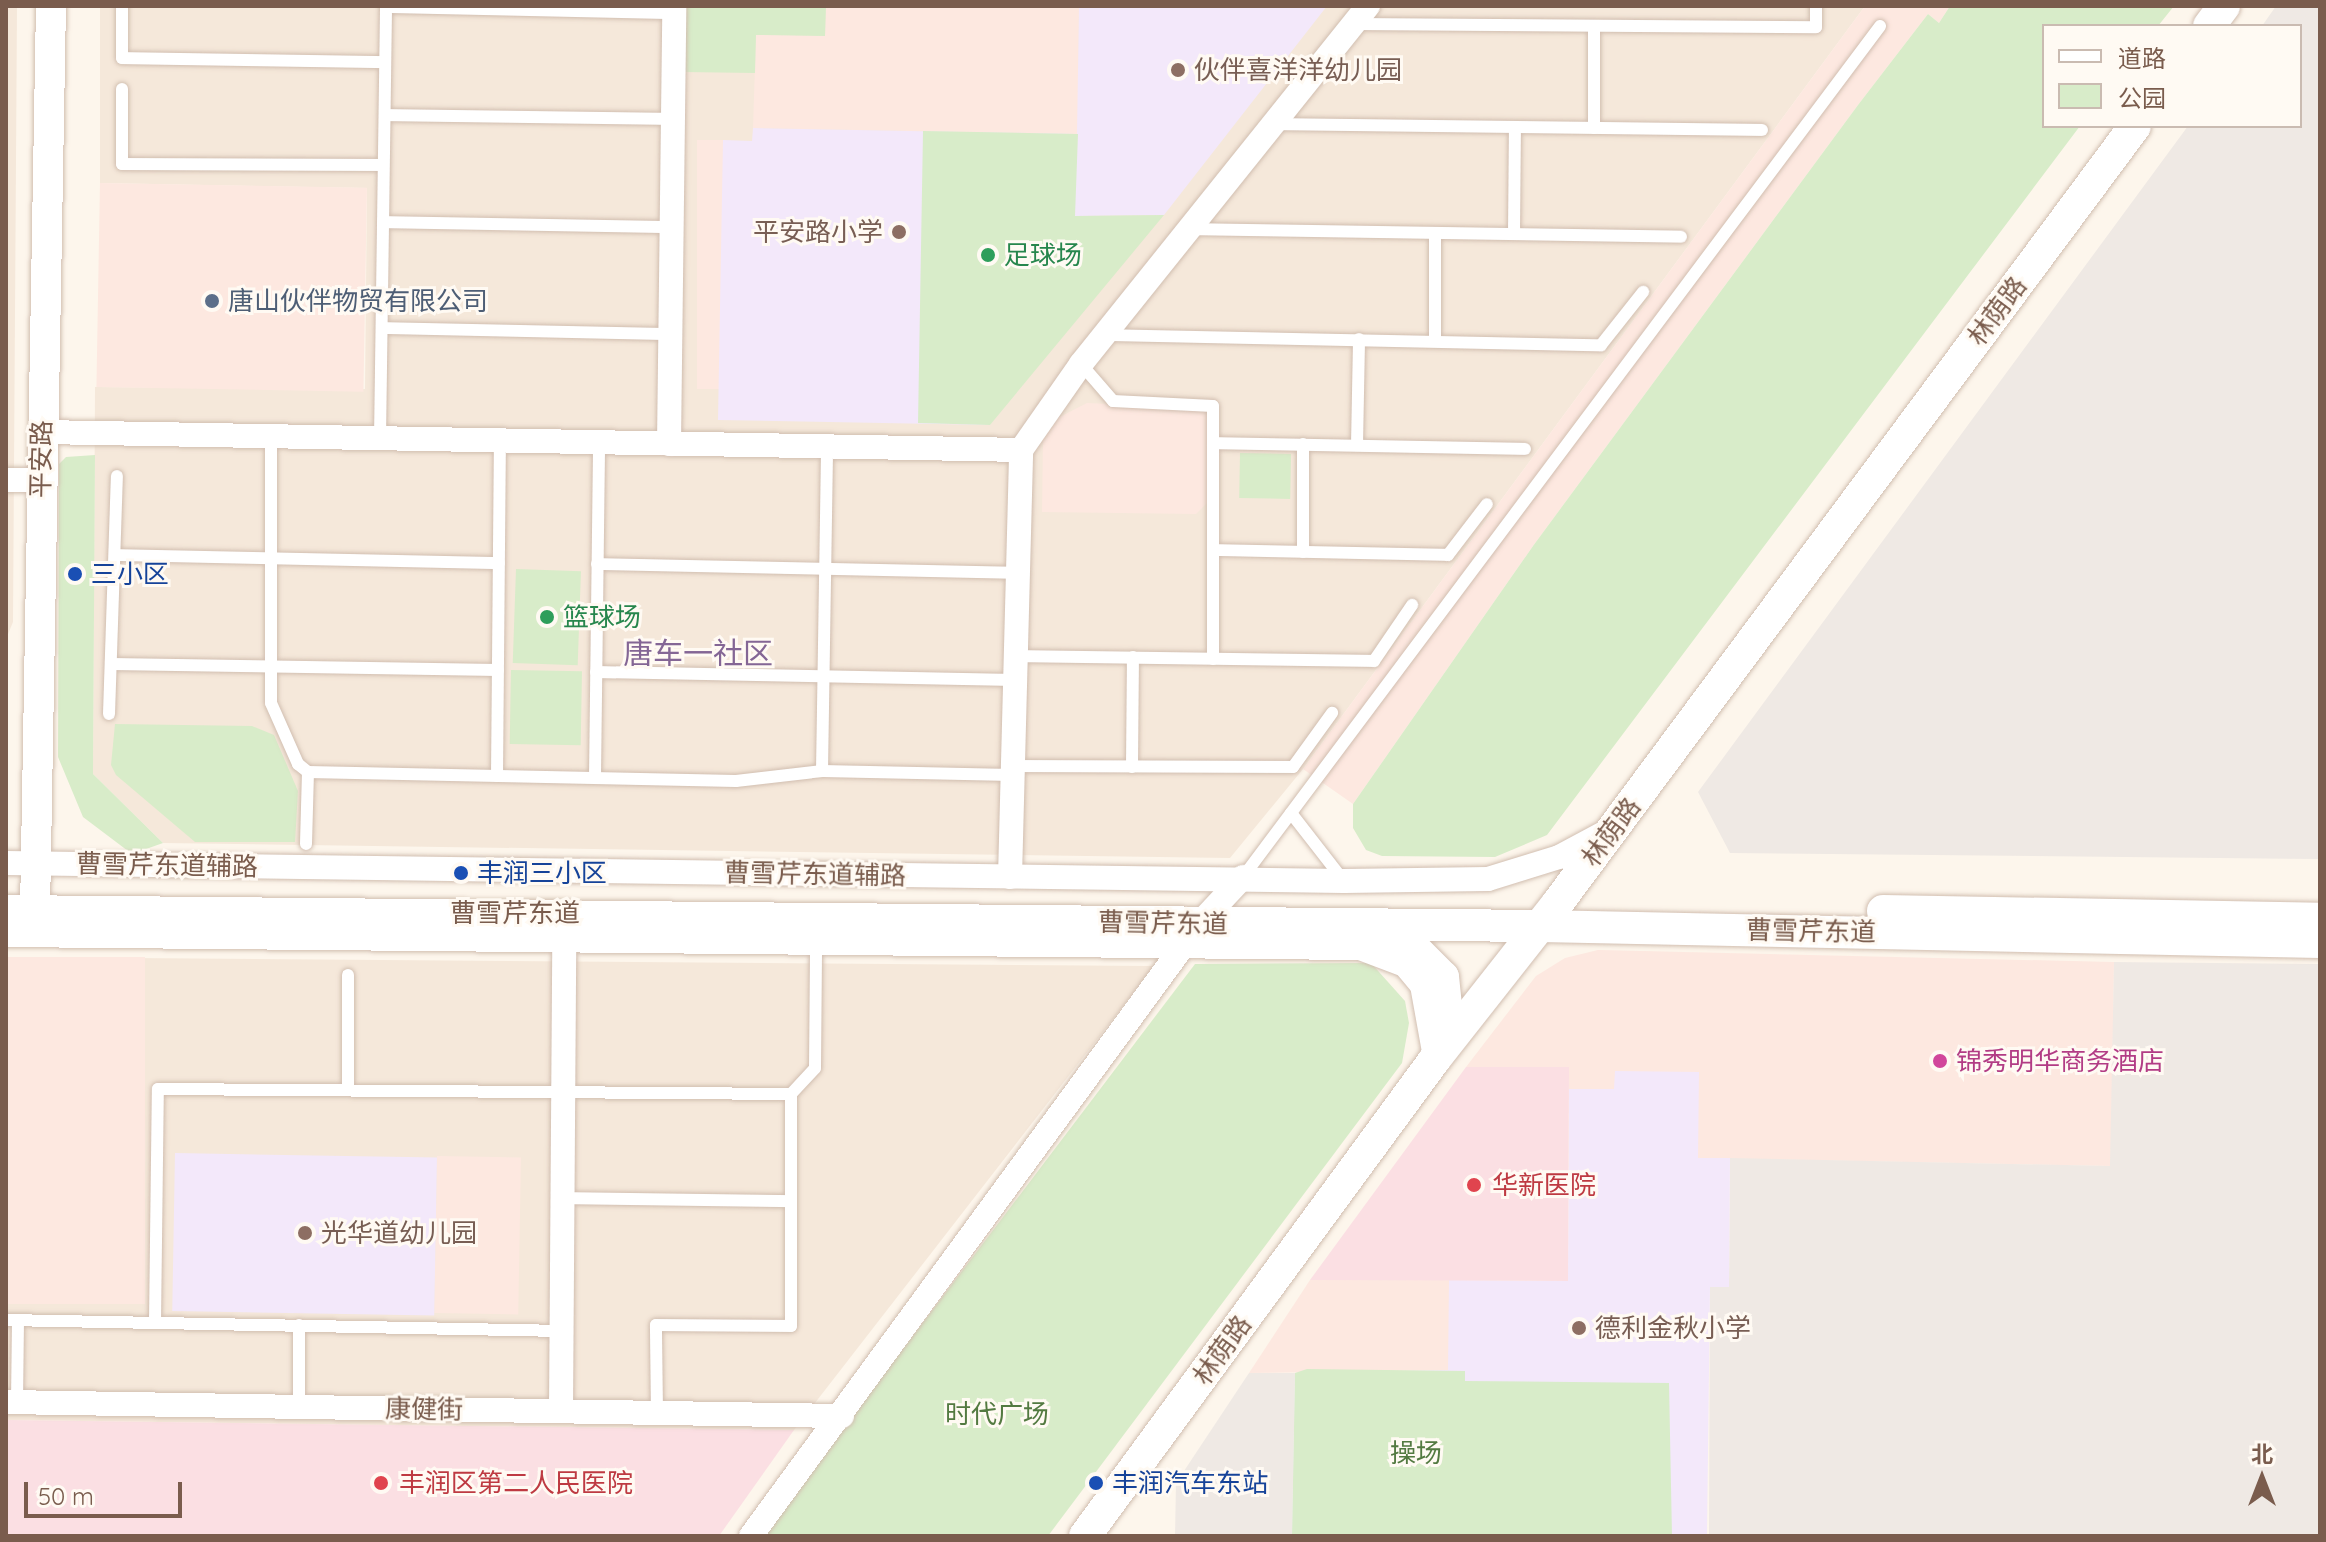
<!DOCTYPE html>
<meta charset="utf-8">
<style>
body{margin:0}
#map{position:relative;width:2326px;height:1542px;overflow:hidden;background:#fdf6ec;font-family:Quicksand,"Noto Sans SC",sans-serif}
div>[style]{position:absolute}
.residential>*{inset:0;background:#f5e8da}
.commercial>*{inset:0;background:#fde8e0;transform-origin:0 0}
.industrial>*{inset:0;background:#efe9e4}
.education>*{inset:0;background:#f3e8fa;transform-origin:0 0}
.medical>*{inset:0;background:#fbdfe3}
.green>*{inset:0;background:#d8ecc9;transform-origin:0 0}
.roads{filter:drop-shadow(0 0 2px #d1beb0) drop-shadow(0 0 2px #d1beb0)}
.service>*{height:12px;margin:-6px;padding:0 6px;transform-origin:6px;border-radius:6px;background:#fff}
.minor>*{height:24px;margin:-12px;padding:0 12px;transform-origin:12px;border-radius:12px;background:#fff}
.tertiary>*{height:30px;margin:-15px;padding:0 15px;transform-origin:15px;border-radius:15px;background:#fff}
.secondary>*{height:32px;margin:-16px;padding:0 16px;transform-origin:16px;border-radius:16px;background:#fff}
.dots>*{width:22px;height:22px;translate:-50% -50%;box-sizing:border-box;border:4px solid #fffaf3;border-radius:50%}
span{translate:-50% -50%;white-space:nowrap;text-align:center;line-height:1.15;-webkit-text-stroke:6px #fffaf3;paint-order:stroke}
.education-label{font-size:26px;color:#785e54}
.left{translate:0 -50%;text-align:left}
.right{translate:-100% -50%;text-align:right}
.leisure-label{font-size:26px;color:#27864d}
.service-label{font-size:26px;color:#4e5e75}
.street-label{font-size:26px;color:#7a5c4d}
.transit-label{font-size:26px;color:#164399}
.hotel-label{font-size:26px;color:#b23c85}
.health-label{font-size:26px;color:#be3a42}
.park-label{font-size:26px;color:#537a41}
.quarter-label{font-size:30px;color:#846695}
.frame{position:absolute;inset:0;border:8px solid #7a5c4d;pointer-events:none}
.legend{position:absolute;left:2042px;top:24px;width:260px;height:104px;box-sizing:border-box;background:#fffaf3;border:2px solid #cabbb1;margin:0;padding:10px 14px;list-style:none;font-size:24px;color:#7a5c4d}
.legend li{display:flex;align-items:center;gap:16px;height:40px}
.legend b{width:40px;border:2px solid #cabbb1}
.north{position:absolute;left:2222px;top:1438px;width:80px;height:80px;-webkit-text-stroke:6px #fffaf3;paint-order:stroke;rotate:0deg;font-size:22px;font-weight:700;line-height:32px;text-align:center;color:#7a5c4d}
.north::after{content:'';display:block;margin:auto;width:28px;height:36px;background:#7a5c4d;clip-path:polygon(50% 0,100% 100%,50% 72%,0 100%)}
.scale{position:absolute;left:24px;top:1482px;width:158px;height:36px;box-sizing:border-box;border:4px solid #7a5c4d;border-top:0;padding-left:10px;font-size:24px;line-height:28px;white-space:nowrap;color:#7a5c4d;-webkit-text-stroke:6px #fffaf3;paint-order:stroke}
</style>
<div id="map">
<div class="residential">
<i style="clip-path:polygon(6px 6px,17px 6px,13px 622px,6px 639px)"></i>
<i style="clip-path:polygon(100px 6px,1865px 6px,1303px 769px,1230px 858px,163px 843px,93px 774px,95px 387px,365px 389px,367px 188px,100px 183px)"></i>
<i style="clip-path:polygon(6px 957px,1154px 966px,794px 1430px,6px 1420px)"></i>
</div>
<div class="commercial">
<i style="clip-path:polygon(826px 6px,1079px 6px,1078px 134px,753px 128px,756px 34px,825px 36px)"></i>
<i style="clip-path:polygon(1865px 6px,1950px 6px,1939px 23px,1928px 14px,1858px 105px,1533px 546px,1353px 804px,1303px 769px)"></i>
<i style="left:697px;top:140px;width:26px;height:249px"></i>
<i style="left:100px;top:183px;width:267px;height:204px;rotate:1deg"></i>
<i style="clip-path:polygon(1087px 403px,1202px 408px,1208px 417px,1207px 503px,1196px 514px,1042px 512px,1043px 437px,1052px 421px)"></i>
<i style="clip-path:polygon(1598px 950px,2114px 962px,2111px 1166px,1698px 1158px,1615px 1071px,1615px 1089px,1569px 1089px,1568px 1067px,1466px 1067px,1536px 976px,1565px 958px)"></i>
<i style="left:6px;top:957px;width:139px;height:347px"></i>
<i style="left:437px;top:1156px;width:84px;height:157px;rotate:1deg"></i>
<i style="clip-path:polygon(1310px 1280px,1449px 1280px,1449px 1370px,1249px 1373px)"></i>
</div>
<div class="industrial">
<i style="clip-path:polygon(2276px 6px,2320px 6px,2320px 859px,1730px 853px,1698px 792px,2188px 126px,2300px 126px,2300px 26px,2262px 26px)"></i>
<i style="clip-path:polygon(2114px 962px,2320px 964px,2320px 1536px,1709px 1536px,1710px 1286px,1729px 1286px,1730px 1158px,2110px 1166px)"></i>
<i style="clip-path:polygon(1249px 1373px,1295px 1373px,1292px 1536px,1175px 1536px,1176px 1483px)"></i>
</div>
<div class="education">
<i style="clip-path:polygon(1079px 6px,1327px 6px,1164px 215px,1077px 216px,990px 425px,718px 420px,723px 140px,752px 141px,753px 128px,1077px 134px)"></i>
<i style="clip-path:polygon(1615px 1071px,1699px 1072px,1698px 1158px,1730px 1158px,1729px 1287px,1710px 1287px,1707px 1536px,1292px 1536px,1295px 1373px,1448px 1370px,1449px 1280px,1568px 1281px,1569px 1089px,1614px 1089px)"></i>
<i style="left:175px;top:1153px;width:262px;height:158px;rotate:1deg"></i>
</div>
<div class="medical">
<i style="clip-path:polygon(1466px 1067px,1569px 1067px,1568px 1281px,1310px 1280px)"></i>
<i style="clip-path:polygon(6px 1420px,794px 1430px,719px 1536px,6px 1536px)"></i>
</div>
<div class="green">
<i style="clip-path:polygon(684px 6px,826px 6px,825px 36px,756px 35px,755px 73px,683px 72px)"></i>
<i style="clip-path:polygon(1950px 6px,2174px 6px,2158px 26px,2044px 26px,2044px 126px,2080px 126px,1547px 835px,1495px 857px,1382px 856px,1366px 850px,1353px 828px,1353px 804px,1533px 546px,1858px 105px,1928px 14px,1939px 23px)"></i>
<i style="clip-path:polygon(923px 131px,1078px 134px,1075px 216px,1164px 215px,990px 425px,918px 423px)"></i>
<i style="left:1240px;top:453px;width:51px;height:45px;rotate:1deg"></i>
<i style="clip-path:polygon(95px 455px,93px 774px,163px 843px,132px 854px,83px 817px,58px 757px,59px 464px,66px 457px)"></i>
<i style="left:516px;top:569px;width:65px;height:94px;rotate:2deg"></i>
<i style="left:511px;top:670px;width:71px;height:74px;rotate:1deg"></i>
<i style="clip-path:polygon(115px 724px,252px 726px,274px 735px,298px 791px,295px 842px,195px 842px,116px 775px,111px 765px)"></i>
<i style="clip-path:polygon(1371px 963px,1405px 1001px,1409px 1023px,1402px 1063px,1048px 1536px,761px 1536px,1195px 964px)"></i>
<i style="clip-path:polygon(1307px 1369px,1465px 1371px,1465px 1381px,1669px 1383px,1672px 1536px,1292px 1536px,1295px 1373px)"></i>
</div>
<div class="roads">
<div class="service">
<i style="left:122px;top:6px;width:52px;rotate:90deg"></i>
<i style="left:122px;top:58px;width:263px;rotate:0.9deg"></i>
<i style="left:386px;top:7px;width:287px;rotate:1.2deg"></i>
<i style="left:1354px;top:24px;width:462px;rotate:0.4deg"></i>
<i style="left:1816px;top:27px;width:21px;rotate:-90deg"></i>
<i style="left:1594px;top:26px;width:102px;rotate:90deg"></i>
<i style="left:122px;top:89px;width:75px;rotate:90deg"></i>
<i style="left:122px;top:164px;width:261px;rotate:0.2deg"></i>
<i style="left:385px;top:115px;width:287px;rotate:0.8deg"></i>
<i style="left:1273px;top:124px;width:489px;rotate:0.7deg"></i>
<i style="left:383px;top:222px;width:288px;rotate:1deg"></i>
<i style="left:1189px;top:229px;width:492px;rotate:0.9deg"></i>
<i style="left:1435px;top:233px;width:108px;rotate:90deg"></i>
<i style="left:1514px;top:234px;width:107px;rotate:-89.5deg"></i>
<i style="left:382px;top:328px;width:288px;rotate:1.2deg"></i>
<i style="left:1105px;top:335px;width:496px;rotate:1.2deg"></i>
<i style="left:1601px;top:345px;width:68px;rotate:-51.6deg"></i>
<i style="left:1081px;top:364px;width:49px;rotate:49.1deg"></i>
<i style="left:1113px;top:401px;width:100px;rotate:2.9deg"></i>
<i style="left:1213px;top:406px;width:253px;rotate:90deg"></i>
<i style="left:271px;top:437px;width:266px;rotate:90deg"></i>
<i style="left:271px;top:703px;width:67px;rotate:66.1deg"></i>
<i style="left:298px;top:764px;width:13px;rotate:39deg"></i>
<i style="left:308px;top:772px;width:72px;rotate:91.6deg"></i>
<i style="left:380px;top:439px;width:433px;rotate:-89.2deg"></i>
<i style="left:1213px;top:443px;width:312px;rotate:1.1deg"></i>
<i style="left:1303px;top:444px;width:108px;rotate:90deg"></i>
<i style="left:1357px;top:445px;width:106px;rotate:-88.9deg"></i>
<i style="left:1214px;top:550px;width:234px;rotate:1.2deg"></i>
<i style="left:1448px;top:555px;width:64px;rotate:-52.6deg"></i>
<i style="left:115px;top:555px;width:384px;rotate:1.2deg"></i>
<i style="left:597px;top:564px;width:421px;rotate:1.2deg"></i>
<i style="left:1016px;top:656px;width:358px;rotate:0.8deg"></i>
<i style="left:1374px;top:661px;width:68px;rotate:-55.8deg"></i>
<i style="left:112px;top:664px;width:386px;rotate:0.9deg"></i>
<i style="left:596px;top:672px;width:419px;rotate:1.1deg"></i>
<i style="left:109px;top:714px;width:238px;rotate:-88.1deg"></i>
<i style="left:1013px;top:766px;width:280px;rotate:0.2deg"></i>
<i style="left:1293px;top:767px;width:67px;rotate:-54.2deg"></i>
<i style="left:1132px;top:767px;width:110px;rotate:-89.5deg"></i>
<i style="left:822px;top:771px;width:323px;rotate:-89.1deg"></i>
<i style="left:308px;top:772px;width:428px;rotate:1.2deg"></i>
<i style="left:736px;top:781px;width:87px;rotate:-6.6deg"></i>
<i style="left:822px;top:771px;width:190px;rotate:1.2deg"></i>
<i style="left:497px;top:776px;width:335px;rotate:-89.5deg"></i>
<i style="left:595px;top:777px;width:334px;rotate:-89.3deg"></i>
<i style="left:1291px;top:813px;width:86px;rotate:52.1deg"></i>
<i style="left:1243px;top:877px;width:1063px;rotate:-53.18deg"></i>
<i style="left:348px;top:975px;width:115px;rotate:90deg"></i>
<i style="left:562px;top:1198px;width:229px;rotate:0.8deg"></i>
<i style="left:6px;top:1320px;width:556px;rotate:1.13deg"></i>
<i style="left:155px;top:1323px;width:234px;rotate:-89.3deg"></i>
<i style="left:158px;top:1089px;width:633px;rotate:0.45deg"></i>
<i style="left:791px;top:1094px;width:35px;rotate:-47deg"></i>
<i style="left:815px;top:1068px;width:124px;rotate:-89.5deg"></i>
<i style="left:299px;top:1325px;width:82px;rotate:90deg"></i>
<i style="left:17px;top:1402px;width:82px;rotate:-89.3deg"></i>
<i style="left:657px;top:1413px;width:88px;rotate:-90.7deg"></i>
<i style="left:656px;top:1325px;width:135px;rotate:0.4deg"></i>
<i style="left:791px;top:1326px;width:232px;rotate:-90deg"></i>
</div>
<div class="minor">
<i style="left:42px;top:432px;width:979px;rotate:1.05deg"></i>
<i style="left:669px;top:444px;width:438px;rotate:-89.3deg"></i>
<i style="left:6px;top:480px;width:35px"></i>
<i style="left:6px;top:863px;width:1338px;rotate:0.77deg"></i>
<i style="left:1344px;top:881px;width:144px;rotate:-0.8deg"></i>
<i style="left:1488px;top:879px;width:74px;rotate:-17.2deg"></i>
<i style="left:1559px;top:857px;width:55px;rotate:-28deg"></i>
<i style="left:1010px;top:877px;width:427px;rotate:-88.5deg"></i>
<i style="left:1021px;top:450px;width:105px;rotate:-55.1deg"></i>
<i style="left:1081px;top:364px;width:459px;rotate:-51.3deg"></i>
<i style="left:6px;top:935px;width:1354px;rotate:0.55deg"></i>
<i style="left:1360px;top:948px;width:48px;rotate:20.7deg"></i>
<i style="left:1405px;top:965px;width:26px;rotate:50deg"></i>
<i style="left:1422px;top:985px;width:73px;rotate:79.8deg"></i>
<i style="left:6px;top:1402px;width:836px;rotate:0.96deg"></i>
<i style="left:561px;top:1411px;width:483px;rotate:-89.6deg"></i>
<i style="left:751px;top:1536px;width:760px;rotate:-53.78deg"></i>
<i style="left:1200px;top:923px;width:63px;rotate:-46.9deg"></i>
</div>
<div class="tertiary">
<i style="left:35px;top:912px;width:906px;rotate:-88.99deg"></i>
</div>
<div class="secondary">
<i style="left:2209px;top:26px;width:25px;rotate:-53deg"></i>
<i style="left:6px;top:911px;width:1534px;rotate:0.56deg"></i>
<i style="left:1540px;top:926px;width:780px;rotate:1.18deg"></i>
<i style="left:1883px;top:911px;width:437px;rotate:1deg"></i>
<i style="left:1375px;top:932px;width:36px;rotate:18deg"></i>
<i style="left:1409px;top:943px;width:48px;rotate:45deg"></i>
<i style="left:1443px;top:977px;width:48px;rotate:84.1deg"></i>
<i style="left:1448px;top:1025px;width:26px;rotate:111deg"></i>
<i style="left:1085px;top:1536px;width:592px;rotate:-53.73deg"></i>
<i style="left:1435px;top:1059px;width:197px;rotate:-51.8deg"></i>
<i style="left:1557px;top:904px;width:969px;rotate:-53.39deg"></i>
</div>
</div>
<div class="dots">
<i style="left:1178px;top:70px;background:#8d6e63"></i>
<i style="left:899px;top:232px;background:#8d6e63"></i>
<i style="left:988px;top:255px;background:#2e9e5b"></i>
<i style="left:212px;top:301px;background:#5c6f8a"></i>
<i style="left:75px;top:574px;background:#1a4fb4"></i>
<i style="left:547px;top:617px;background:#2e9e5b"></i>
<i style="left:461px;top:873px;background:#1a4fb4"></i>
<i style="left:1940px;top:1061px;background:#d1479c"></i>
<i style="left:1474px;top:1185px;background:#e0444e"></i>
<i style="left:305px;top:1233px;background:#8d6e63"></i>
<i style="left:1579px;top:1328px;background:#8d6e63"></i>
<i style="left:381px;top:1483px;background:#e0444e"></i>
<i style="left:1096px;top:1483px;background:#1a4fb4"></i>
</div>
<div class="education-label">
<span class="left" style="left:1194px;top:70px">伙伴喜洋洋幼儿园</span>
<span class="right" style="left:883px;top:232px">平安路小学</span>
<span class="left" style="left:321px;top:1233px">光华道幼儿园</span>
<span class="left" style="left:1595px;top:1328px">德利金秋小学</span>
</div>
<div class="leisure-label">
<span class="left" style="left:1004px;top:255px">足球场</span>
<span class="left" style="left:563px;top:617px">篮球场</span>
</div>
<div class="service-label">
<span class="left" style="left:228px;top:301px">唐山伙伴物贸有限公司</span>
</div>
<div class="street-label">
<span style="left:1997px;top:311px;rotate:-53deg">林荫路</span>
<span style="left:41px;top:459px;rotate:-89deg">平安路</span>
<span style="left:1611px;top:832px;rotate:-53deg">林荫路</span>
<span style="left:167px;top:865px;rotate:1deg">曹雪芹东道辅路</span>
<span style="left:815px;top:874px;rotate:1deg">曹雪芹东道辅路</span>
<span style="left:515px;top:913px">曹雪芹东道</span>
<span style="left:1163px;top:923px;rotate:1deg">曹雪芹东道</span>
<span style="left:1811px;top:931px;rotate:1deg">曹雪芹东道</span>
<span style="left:1222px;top:1350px;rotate:-54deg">林荫路</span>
<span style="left:424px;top:1409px;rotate:1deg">康健街</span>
</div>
<div class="transit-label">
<span class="left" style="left:91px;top:574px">三小区</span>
<span class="left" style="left:477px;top:873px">丰润三小区</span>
<span class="left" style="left:1112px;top:1483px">丰润汽车东站</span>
</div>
<div class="hotel-label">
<span class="left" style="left:1956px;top:1061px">锦秀明华商务酒店</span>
</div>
<div class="health-label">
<span class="left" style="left:1492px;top:1185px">华新医院</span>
<span class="left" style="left:399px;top:1483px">丰润区第二人民医院</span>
</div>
<div class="park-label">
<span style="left:997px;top:1414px">时代广场</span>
<span style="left:1416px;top:1453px">操场</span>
</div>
<div class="quarter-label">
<span style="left:698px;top:653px">唐车一社区</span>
</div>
<div class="frame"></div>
<ul class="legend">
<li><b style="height:10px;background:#fff"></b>道路</li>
<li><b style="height:22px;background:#d8ecc9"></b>公园</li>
</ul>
<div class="north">北</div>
<div class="scale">50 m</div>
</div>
